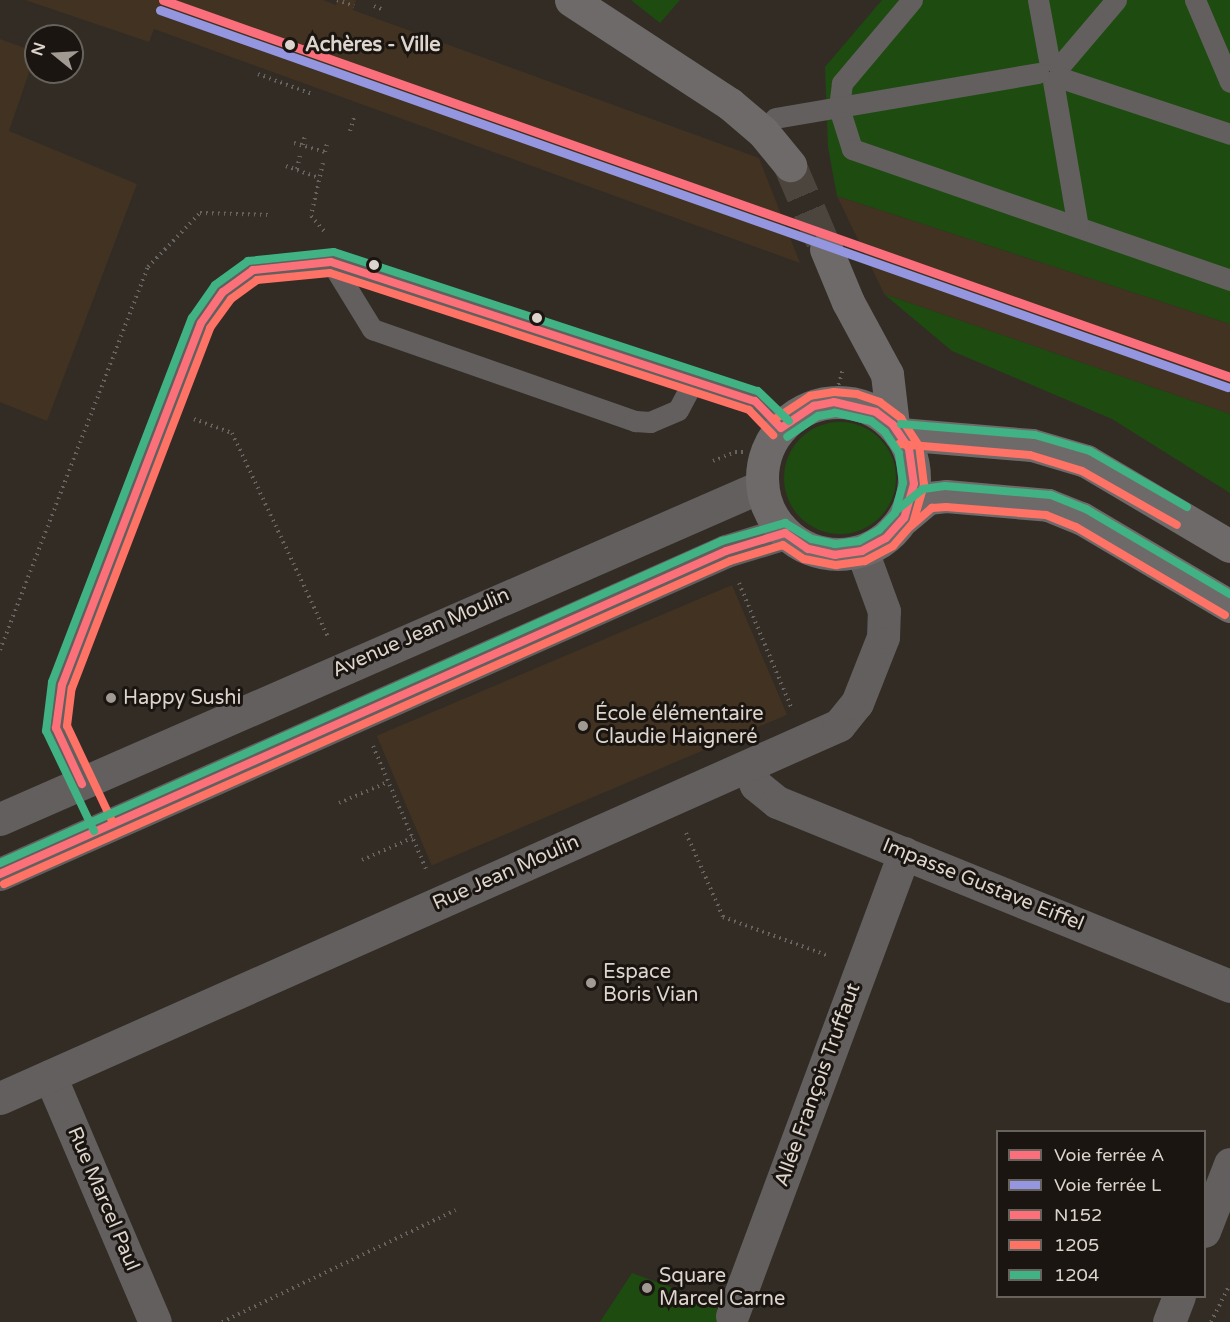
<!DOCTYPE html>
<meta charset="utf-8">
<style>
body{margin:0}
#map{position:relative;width:1230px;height:1322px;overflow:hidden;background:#322c25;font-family:"Varela Round",sans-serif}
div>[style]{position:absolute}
.built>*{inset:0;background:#413222;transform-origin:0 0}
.green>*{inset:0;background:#1e4b10}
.round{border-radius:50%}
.secondary-tunnel>*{height:33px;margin-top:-16.5px;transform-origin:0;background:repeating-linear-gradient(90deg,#4c453e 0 33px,transparent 0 49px)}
.path>*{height:4px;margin-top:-2px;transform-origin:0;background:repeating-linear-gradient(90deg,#676361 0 1.5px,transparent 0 6px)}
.lane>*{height:21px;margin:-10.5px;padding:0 10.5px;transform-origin:10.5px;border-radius:10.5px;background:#625f5e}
.street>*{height:33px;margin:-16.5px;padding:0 16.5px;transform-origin:16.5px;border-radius:16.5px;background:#625f5e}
.secondary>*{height:33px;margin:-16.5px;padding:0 16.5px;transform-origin:16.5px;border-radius:16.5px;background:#6e6a69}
.secondary>.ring{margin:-16.5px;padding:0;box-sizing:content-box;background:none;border:33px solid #6e6a69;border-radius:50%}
.bus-1>*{height:8px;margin:-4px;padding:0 4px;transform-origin:4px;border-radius:4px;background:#fc7179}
.bus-2>*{height:8px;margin:-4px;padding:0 4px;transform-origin:4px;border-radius:4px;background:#ff7266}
.bus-3>*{height:8px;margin:-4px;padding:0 4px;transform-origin:4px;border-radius:4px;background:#40b284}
.rail-1>*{height:9px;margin:-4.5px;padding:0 4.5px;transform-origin:4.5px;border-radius:4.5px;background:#fb6e7c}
.rail-2>*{height:9px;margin:-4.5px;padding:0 4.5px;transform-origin:4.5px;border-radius:4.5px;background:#9496df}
.dots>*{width:16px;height:16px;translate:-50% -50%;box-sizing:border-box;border:3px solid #1a1510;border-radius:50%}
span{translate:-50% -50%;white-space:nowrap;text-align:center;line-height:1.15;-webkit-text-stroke:6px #1a1510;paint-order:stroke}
.stop-label{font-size:20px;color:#ddd5cd;font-weight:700}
.left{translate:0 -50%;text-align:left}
.street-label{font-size:20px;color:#ddd5cd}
.poi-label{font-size:20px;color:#ddd5cd}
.legend{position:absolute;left:996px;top:1130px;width:210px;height:168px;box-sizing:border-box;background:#1a1510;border:2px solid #68625c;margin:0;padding:8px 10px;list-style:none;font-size:18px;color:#ddd5cd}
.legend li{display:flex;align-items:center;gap:12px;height:30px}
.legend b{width:30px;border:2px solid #68625c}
.north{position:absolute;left:24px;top:24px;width:60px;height:60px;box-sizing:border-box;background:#1a1510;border:2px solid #68625c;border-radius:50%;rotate:288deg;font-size:16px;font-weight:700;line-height:24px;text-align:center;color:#ddd5cd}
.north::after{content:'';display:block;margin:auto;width:21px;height:27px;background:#a19a92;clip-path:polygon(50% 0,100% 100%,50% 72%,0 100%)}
</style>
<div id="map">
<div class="built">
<i style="clip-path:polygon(25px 0,323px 0,336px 5px,338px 0,356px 0,353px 10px,759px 158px,800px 263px,154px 29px,149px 42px)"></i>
<i style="clip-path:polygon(0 39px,36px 52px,9px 131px,137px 184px,47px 421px,0 402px)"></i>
<i style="clip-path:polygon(837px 196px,1230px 324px,1230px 414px,884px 294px)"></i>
<i style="left:732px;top:585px;width:141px;height:386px;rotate:67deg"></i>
</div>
<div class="green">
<i style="clip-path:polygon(631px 0,680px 0,660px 23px)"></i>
<i style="clip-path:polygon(882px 0,1230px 0,1230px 324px,837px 196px,828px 147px,825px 67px)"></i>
<i style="clip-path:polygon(884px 294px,1230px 414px,1230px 493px,1112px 419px,952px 351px)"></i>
<i class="round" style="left:784px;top:422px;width:112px;height:112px"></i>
<i style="clip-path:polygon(632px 1273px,714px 1303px,725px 1322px,600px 1322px)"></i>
</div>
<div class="secondary-tunnel">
<i style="left:790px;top:165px;width:91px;rotate:66.8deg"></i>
</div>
<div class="path">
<i style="left:337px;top:0;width:18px;rotate:19deg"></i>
<i style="left:374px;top:6px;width:8px;rotate:23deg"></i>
<i style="left:258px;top:74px;width:58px;rotate:20.3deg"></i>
<i style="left:350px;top:131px;width:14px;rotate:-73deg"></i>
<i style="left:294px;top:143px;width:32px;rotate:16deg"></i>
<i style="left:325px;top:152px;width:9px;rotate:-77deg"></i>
<i style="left:303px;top:145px;width:10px;rotate:-79deg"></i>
<i style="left:323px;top:163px;width:54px;rotate:102.8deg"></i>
<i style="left:311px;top:216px;width:23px;rotate:49deg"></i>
<i style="left:286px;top:166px;width:35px;rotate:20deg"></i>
<i style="left:297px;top:169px;width:14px;rotate:-78deg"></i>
<i style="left:834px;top:402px;width:35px;rotate:-75deg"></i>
<i style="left:194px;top:419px;width:40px;rotate:20.2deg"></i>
<i style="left:232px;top:433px;width:225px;rotate:64.8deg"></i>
<i style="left:713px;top:461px;width:24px;rotate:-22deg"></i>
<i style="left:735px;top:452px;width:12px"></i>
<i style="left:739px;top:583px;width:137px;rotate:67.2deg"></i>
<i style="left:0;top:650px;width:411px;rotate:-68.9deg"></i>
<i style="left:148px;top:267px;width:75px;rotate:-46.1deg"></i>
<i style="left:200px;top:213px;width:70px;rotate:1.6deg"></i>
<i style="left:373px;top:746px;width:134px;rotate:66.7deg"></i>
<i style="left:339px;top:803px;width:53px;rotate:-23.2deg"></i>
<i style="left:686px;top:833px;width:92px;rotate:66.2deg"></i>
<i style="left:723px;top:917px;width:113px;rotate:20.2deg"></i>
<i style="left:362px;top:860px;width:55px;rotate:-23.7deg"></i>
<i style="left:222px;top:1322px;width:259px;rotate:-25.6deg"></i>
<i style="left:1211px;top:1322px;width:42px;rotate:-63.4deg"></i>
</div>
<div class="lane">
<i style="left:912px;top:0;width:109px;rotate:130.1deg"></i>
<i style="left:842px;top:83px;width:25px;rotate:97deg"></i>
<i style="left:839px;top:108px;width:43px;rotate:72.4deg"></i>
<i style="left:852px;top:149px;width:400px;rotate:19.1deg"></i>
<i style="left:1038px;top:0;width:61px;rotate:79.6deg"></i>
<i style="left:1195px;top:0;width:89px;rotate:66.9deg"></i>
<i style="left:1059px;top:67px;width:88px;rotate:-49.6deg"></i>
<i style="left:1058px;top:77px;width:181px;rotate:18.3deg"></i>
<i style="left:1053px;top:81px;width:148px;rotate:80.3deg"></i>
<i style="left:775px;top:118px;width:267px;rotate:-9.7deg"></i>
<i style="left:331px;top:262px;width:79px;rotate:58.5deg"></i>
<i style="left:372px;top:329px;width:279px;rotate:19.3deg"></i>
<i style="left:635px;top:421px;width:15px;rotate:4deg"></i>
<i style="left:650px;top:422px;width:30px;rotate:-23deg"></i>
<i style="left:678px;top:410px;width:32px;rotate:-62deg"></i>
<i style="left:82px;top:784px;width:62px;rotate:-114.9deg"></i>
<i style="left:56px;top:728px;width:43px;rotate:-82.1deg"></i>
<i style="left:62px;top:685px;width:388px;rotate:-69deg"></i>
<i style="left:201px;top:323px;width:38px;rotate:-55deg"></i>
<i style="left:223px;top:292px;width:37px;rotate:-36deg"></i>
<i style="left:253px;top:270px;width:78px;rotate:-5.9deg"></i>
<i style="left:331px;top:262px;width:446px;rotate:18.2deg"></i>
<i style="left:755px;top:401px;width:37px;rotate:46deg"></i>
</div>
<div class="street">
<i style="left:749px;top:768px;width:18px;rotate:68deg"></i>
<i style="left:756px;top:785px;width:27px;rotate:39deg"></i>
<i style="left:777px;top:802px;width:489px;rotate:22.1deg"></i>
<i style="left:0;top:819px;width:832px;rotate:-23.61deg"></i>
<i style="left:0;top:874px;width:795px;rotate:-23.98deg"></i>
<i style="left:726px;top:551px;width:62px;rotate:-17deg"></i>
<i style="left:50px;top:1076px;width:267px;rotate:66.9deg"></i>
<i style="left:0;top:1098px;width:918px;rotate:-23.97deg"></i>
<i style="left:839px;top:725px;width:28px;rotate:-51deg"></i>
<i style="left:857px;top:703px;width:71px;rotate:-68.5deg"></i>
<i style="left:883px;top:637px;width:26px;rotate:-88deg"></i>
<i style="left:884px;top:611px;width:64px;rotate:-110.1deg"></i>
<i style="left:1204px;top:1231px;width:72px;rotate:-68.8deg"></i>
<i style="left:732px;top:1316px;width:494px;rotate:-69.6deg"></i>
<i style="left:1169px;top:1322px;width:28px;rotate:-69deg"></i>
</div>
<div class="secondary">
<i style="left:571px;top:0;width:190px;rotate:33.2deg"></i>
<i style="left:730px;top:104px;width:43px;rotate:40.3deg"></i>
<i style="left:763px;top:132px;width:43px;rotate:50.7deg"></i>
<i style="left:826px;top:249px;width:57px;rotate:67.5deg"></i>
<i style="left:848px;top:302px;width:82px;rotate:61.6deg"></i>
<i style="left:887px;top:374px;width:51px;rotate:83.3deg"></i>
<i class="ring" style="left:762px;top:402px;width:119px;height:119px"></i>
<i style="left:900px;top:434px;width:132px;rotate:4.8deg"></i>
<i style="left:1032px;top:445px;width:56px;rotate:16.5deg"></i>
<i style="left:1086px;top:461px;width:167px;rotate:30.6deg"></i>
<i style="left:904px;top:518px;width:31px;rotate:-40deg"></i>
<i style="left:928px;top:498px;width:18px;rotate:-6deg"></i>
<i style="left:946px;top:496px;width:102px;rotate:5deg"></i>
<i style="left:1048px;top:505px;width:35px;rotate:22deg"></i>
<i style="left:1081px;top:518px;width:173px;rotate:30.6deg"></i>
</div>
<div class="bus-1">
<i style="left:781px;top:428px;width:40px;rotate:-34deg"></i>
<i style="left:814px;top:406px;width:20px;rotate:-11deg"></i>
<i style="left:834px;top:402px;width:43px;rotate:13.4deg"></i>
<i style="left:876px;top:412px;width:21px;rotate:37deg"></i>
<i style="left:893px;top:425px;width:29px;rotate:56deg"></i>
<i style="left:909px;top:449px;width:35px;rotate:82deg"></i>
<i style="left:914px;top:484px;width:35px;rotate:106deg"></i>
<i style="left:904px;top:518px;width:27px;rotate:132deg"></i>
<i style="left:886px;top:538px;width:27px;rotate:152deg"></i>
<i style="left:862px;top:551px;width:27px;rotate:172deg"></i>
<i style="left:835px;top:555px;width:28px;rotate:-167deg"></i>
<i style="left:808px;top:549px;width:28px;rotate:-145deg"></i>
<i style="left:82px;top:784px;width:62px;rotate:-114.9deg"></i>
<i style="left:56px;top:728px;width:43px;rotate:-82.1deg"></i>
<i style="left:62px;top:685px;width:388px;rotate:-69deg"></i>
<i style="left:201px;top:323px;width:38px;rotate:-55deg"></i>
<i style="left:223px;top:292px;width:37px;rotate:-36deg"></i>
<i style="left:253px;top:270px;width:78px;rotate:-5.9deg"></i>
<i style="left:331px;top:262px;width:446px;rotate:18.2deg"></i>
<i style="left:755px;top:401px;width:37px;rotate:46deg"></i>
<i style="left:0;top:874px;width:795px;rotate:-23.98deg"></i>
<i style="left:726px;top:551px;width:62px;rotate:-17deg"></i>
</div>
<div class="bus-2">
<i style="left:899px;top:444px;width:131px;rotate:4.8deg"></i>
<i style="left:1030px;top:455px;width:54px;rotate:17.1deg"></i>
<i style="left:1082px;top:471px;width:109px;rotate:29.6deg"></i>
<i style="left:911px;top:526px;width:28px;rotate:-41deg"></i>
<i style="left:932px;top:508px;width:14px;rotate:-4deg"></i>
<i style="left:946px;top:507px;width:100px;rotate:4.6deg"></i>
<i style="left:1046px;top:515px;width:32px;rotate:22deg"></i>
<i style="left:1076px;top:527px;width:173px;rotate:30.6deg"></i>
<i style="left:112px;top:821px;width:105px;rotate:-115.3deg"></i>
<i style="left:67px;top:726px;width:38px;rotate:-83deg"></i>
<i style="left:72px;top:688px;width:386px;rotate:-69deg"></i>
<i style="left:210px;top:328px;width:36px;rotate:-54deg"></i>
<i style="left:231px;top:299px;width:32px;rotate:-36deg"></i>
<i style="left:257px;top:280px;width:73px;rotate:-5.5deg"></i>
<i style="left:330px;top:273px;width:441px;rotate:18.1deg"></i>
<i style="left:749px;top:410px;width:35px;rotate:46deg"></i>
<i style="left:4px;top:884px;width:795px;rotate:-23.98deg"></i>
<i style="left:730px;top:561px;width:55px;rotate:-16.8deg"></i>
<i style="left:783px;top:545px;width:25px;rotate:34deg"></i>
<i style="left:804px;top:559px;width:33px;rotate:11deg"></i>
<i style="left:836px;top:565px;width:29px;rotate:-8deg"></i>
<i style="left:865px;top:561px;width:32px;rotate:-28deg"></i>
<i style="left:893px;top:546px;width:30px;rotate:-49deg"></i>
<i style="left:913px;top:523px;width:40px;rotate:-74deg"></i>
<i style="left:924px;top:485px;width:39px;rotate:-97deg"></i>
<i style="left:919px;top:446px;width:33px;rotate:-123deg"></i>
<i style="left:901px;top:418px;width:26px;rotate:-143deg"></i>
<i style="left:880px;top:402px;width:24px;rotate:-161deg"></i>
<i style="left:857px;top:394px;width:23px;rotate:-175deg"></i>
<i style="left:834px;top:392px;width:24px;rotate:171deg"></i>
<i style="left:810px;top:396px;width:42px;rotate:146.7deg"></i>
</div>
<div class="bus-3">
<i style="left:901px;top:424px;width:134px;rotate:4.7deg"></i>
<i style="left:1035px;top:435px;width:57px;rotate:16.2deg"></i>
<i style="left:1090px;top:451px;width:112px;rotate:30deg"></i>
<i style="left:897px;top:510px;width:33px;rotate:-39deg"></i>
<i style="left:923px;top:489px;width:22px;rotate:-8deg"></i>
<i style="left:945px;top:486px;width:106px;rotate:4.9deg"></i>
<i style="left:1051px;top:495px;width:38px;rotate:22deg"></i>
<i style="left:1086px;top:509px;width:167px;rotate:30.6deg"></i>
<i style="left:94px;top:831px;width:111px;rotate:-115.6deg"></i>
<i style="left:46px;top:731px;width:49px;rotate:-83deg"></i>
<i style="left:52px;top:682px;width:390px;rotate:-69deg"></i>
<i style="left:192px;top:318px;width:40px;rotate:-55.1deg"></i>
<i style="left:215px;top:285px;width:41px;rotate:-36deg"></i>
<i style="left:248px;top:261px;width:86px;rotate:-6deg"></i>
<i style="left:334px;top:252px;width:446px;rotate:18.2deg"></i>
<i style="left:758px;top:391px;width:43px;rotate:44.1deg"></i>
<i style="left:0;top:863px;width:791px;rotate:-24.04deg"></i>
<i style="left:722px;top:541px;width:66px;rotate:-15.9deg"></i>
<i style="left:785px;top:523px;width:31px;rotate:31deg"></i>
<i style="left:812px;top:539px;width:24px;rotate:12deg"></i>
<i style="left:835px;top:544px;width:24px;rotate:-7deg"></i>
<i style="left:859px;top:541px;width:23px;rotate:-29deg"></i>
<i style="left:879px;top:530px;width:23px;rotate:-47deg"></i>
<i style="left:895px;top:513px;width:31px;rotate:-75deg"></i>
<i style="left:903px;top:483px;width:30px;rotate:-98deg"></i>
<i style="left:899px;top:453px;width:25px;rotate:-124deg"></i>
<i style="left:885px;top:432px;width:18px;rotate:-142deg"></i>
<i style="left:871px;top:421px;width:37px;rotate:-167deg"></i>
<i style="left:835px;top:413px;width:17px;rotate:170deg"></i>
<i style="left:818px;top:416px;width:37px;rotate:146deg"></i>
</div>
<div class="rail-1">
<i style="left:163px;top:0;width:1132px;rotate:19.46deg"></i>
</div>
<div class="rail-2">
<i style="left:160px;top:10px;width:1132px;rotate:19.46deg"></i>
</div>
<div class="dots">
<i style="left:290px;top:45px;background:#ddd5cd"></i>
<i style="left:374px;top:265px;background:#ddd5cd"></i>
<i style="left:537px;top:318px;background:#ddd5cd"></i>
<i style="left:111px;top:698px;background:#a19a92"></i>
<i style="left:583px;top:726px;background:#a19a92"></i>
<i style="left:591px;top:983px;background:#a19a92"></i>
<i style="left:647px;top:1288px;background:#a19a92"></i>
</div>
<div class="stop-label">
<span class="left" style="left:305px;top:45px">Achères - Ville</span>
</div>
<div class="street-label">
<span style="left:421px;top:633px;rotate:-24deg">Avenue Jean Moulin</span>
<span style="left:506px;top:873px;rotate:-24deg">Rue Jean Moulin</span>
<span style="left:983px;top:885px;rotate:22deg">Impasse Gustave Eiffel</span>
<span style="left:818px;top:1085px;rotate:-70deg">Allée François Truffaut</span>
<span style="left:103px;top:1199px;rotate:67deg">Rue Marcel Paul</span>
</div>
<div class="poi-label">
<span class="left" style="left:123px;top:698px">Happy Sushi</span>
<span class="left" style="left:595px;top:726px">École élémentaire<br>Claudie Haigneré</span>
<span class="left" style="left:603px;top:984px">Espace<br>Boris Vian</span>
<span class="left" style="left:659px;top:1288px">Square<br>Marcel Carne</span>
</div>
<ul class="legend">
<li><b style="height:8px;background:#fb6e7c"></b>Voie ferrée A</li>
<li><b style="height:8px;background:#9496df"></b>Voie ferrée L</li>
<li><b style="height:8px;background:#fc7179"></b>N152</li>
<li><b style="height:8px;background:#ff7266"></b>1205</li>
<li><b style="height:8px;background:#40b284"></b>1204</li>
</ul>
<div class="north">N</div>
</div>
